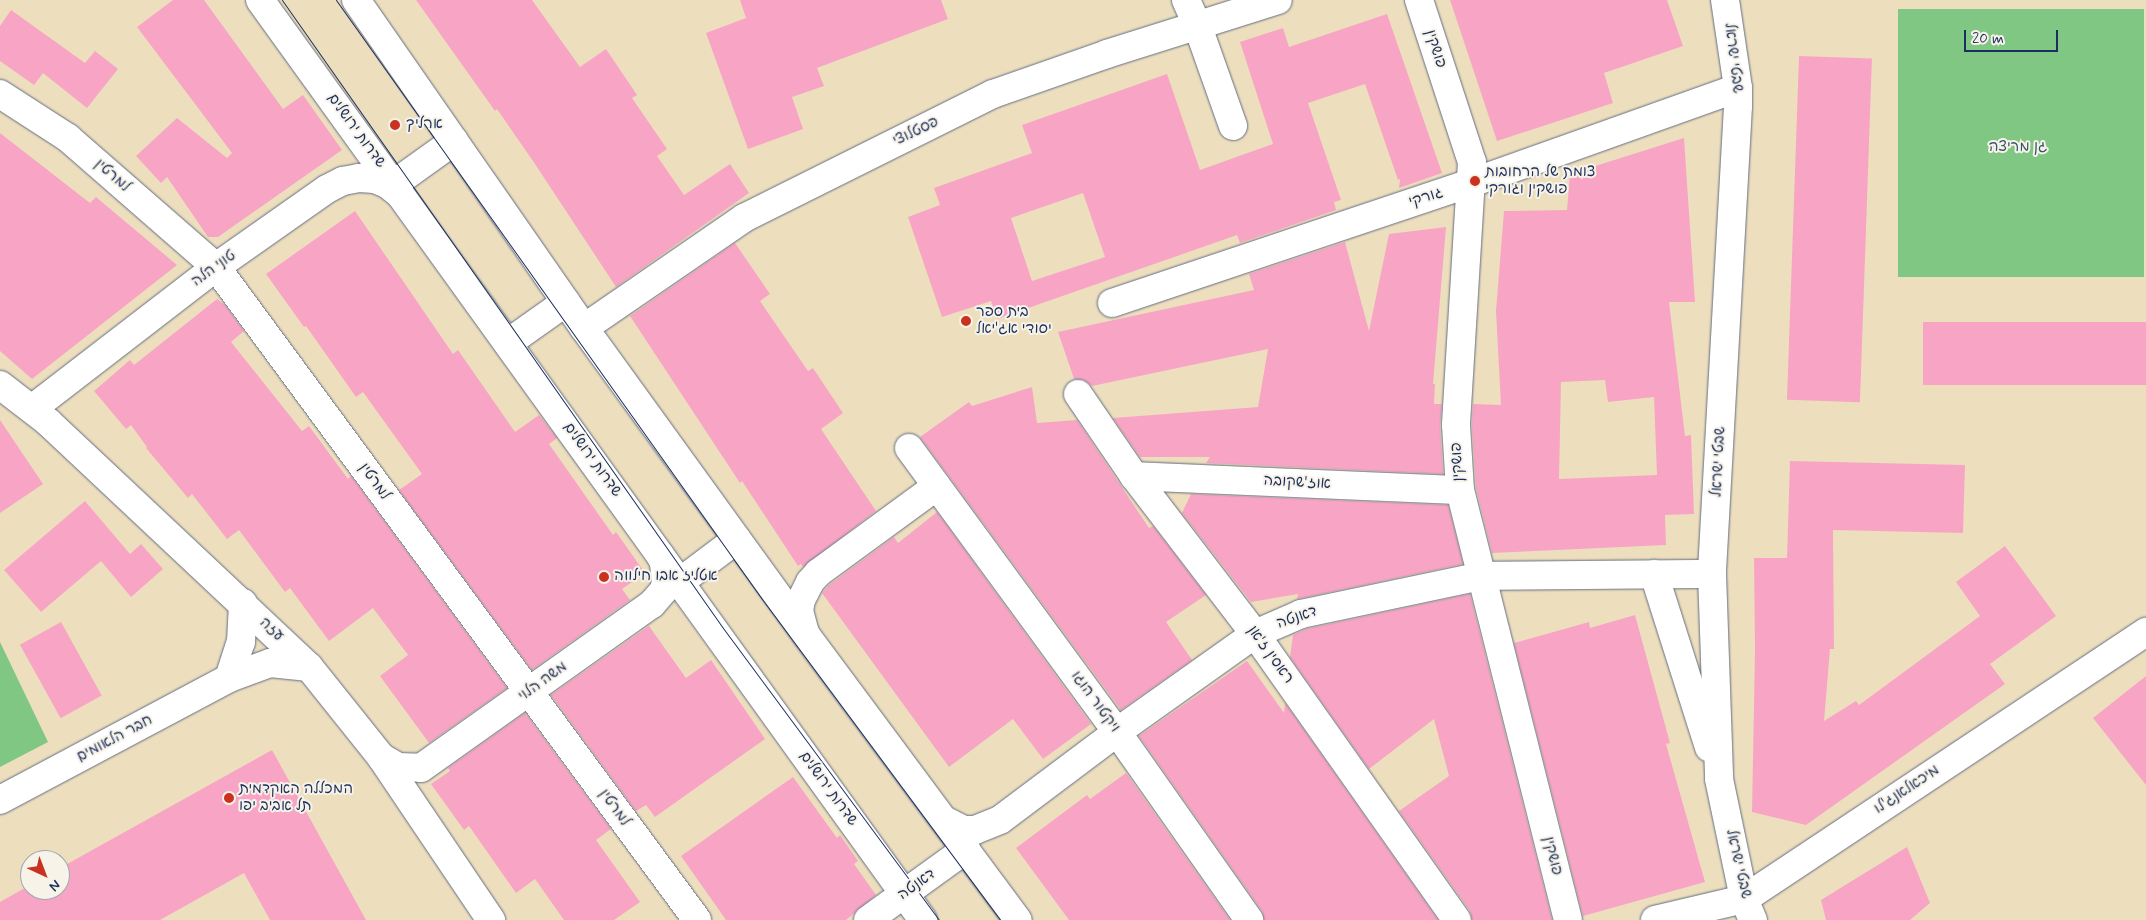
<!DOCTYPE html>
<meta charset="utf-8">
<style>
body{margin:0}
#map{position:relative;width:2146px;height:920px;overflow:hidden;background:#eddfbe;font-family:Mynerve,"Playpen Sans Hebrew",sans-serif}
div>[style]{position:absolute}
.green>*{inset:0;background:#7fc783;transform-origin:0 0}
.building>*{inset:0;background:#f8a5c5;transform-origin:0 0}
.roads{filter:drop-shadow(0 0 1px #646d80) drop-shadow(0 0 1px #646d80)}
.minor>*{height:28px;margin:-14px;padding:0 14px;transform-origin:14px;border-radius:14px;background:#fff}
.tram>*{height:1px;margin:-0.5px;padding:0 0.5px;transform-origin:0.5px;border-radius:0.5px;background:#1b2f5e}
.dots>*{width:14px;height:14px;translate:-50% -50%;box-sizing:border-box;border:2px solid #f7f3e8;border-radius:50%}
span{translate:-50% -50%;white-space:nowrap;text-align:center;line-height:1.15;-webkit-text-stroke:4px #f7f3e8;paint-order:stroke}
.street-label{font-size:15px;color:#1b2f5e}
.poi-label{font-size:15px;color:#1b2f5e}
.left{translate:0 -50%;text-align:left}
.park-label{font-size:15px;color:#345567}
.north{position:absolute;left:20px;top:850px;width:50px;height:50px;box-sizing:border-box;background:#f7f3e8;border:1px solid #9fa5b1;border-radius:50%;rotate:137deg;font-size:14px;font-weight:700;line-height:20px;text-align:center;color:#1b2f5e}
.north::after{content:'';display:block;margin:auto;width:18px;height:22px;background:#c8321e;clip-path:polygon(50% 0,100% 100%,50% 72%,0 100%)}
.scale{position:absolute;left:1964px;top:30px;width:94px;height:22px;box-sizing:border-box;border:2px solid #1b2f5e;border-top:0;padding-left:6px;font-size:15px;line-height:18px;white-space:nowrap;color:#1b2f5e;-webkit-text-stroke:4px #f7f3e8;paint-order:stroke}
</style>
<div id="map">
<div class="green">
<i style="left:2144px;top:9px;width:268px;height:246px;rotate:90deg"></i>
<i style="clip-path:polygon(0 642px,48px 742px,0 767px)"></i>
</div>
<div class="building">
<i style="clip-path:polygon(173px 0,204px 0,283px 109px,303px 95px,342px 150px,218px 237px,208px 237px,167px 177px,161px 183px,136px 156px,177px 118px,227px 158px,232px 153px,137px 27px)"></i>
<i style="clip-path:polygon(416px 0,532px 0,580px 67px,606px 49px,637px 95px,632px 98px,667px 149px,657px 156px,684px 195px,730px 164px,749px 193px,616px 287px,535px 164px,497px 109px,495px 111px)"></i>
<i style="clip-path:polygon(740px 0,941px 0,948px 19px,817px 68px,824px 86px,792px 97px,803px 129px,748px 149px,706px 33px,746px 18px)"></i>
<i style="clip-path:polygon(1450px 0,1667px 0,1683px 46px,1604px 73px,1613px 103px,1497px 141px)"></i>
<i style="clip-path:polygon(11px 10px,85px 63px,95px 51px,118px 69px,87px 108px,43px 73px,34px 85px,0 61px,0 26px)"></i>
<i style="clip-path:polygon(evenodd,1387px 14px,1442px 173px,1399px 188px,1400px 179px,1398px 180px,1365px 84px,1308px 103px,1341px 200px,1334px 202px,1336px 210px,1240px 243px,1237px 235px,997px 319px,991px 301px,942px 317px,908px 217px,940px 205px,934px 188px,1032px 153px,1022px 125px,1167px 74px,1200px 170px,1273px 144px,1240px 42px,1283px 28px,1289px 47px,1387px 14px,1083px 193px,1105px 257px,1032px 281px,1011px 218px,1083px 193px)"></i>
<i style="left:1799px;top:56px;width:73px;height:344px;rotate:2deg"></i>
<i style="clip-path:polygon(0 133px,90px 203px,96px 197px,177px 265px,32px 379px,0 351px)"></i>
<i style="clip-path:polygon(evenodd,1684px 138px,1695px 302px,1669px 302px,1685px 436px,1691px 435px,1694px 514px,1665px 515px,1666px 545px,1492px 553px,1476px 488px,1472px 425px,1473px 404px,1501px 405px,1496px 311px,1504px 211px,1567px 210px,1570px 174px,1684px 138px,1605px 380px,1608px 402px,1654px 397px,1657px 475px,1559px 479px,1561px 382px,1605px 380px)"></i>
<i style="clip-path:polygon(355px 211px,453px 354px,458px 350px,515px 432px,539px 415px,557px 438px,549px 444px,613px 535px,616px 532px,645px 573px,622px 589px,630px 600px,532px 670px,399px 490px,422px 474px,363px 392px,356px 397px,306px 326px,304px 327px,266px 274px)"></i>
<i style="clip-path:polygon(1446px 227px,1433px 384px,1435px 384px,1434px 404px,1442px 404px,1440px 426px,1443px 474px,1206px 463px,1210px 457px,1140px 457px,1113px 418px,1258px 407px,1268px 349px,1092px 386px,1084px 380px,1074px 379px,1058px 332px,1254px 290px,1249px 274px,1345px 242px,1369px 331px,1389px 234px)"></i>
<i style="clip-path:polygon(735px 243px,770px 294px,760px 301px,808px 371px,813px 368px,843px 413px,821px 429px,876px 511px,803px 567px,801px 564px,798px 566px,742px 481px,740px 483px,630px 316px)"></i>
<i style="clip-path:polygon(217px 299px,225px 305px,244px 331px,231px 342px,302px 431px,309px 426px,348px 479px,351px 476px,507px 688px,429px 743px,380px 676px,408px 655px,373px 608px,329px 641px,290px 588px,285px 592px,239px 530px,227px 539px,192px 494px,188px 498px,146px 448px,147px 447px,131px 425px,126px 429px,94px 391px,130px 360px,134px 365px)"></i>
<i style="left:2146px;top:322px;width:63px;height:223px;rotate:90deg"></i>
<i style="clip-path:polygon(1032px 387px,1037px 423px,1077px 420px,1149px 528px,1153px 526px,1206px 595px,1166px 622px,1192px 660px,1121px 710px,920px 437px,969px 402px,972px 406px)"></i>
<i style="clip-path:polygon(0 420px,43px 484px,0 513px)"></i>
<i style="clip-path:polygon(1790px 461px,1965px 465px,1963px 533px,1833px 530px,1834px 649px,1830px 649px,1824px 721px,1856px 701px,1859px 705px,1980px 616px,1956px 582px,2005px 546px,2056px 616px,1990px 664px,2005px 684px,1806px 825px,1752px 812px,1755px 650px,1754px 558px,1787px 558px)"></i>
<i style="clip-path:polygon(1191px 494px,1448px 505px,1463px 564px,1297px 599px,1298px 594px,1251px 602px,1182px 513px)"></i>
<i style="clip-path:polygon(85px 501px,130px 554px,141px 544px,163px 569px,131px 597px,101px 561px,41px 612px,4px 570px)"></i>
<i style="clip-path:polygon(937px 512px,1091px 724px,1043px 759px,1013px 719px,949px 767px,822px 593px,829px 585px,894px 537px,898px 543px)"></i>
<i style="clip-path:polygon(1470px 594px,1552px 920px,1472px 920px,1470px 911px,1399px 811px,1449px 776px,1434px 719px,1369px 769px,1290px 657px,1293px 635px,1306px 629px)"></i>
<i style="clip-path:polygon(1635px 615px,1670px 743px,1666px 744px,1705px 882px,1583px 916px,1514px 643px,1589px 622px,1590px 628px)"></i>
<i style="left:61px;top:622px;width:84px;height:47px;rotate:61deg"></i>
<i style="clip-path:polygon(649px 626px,686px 678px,711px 660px,765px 739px,655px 817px,646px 805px,636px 811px,551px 695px)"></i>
<i style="clip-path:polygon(1247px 661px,1284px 713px,1285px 703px,1438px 920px,1264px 920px,1262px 911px,1139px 736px)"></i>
<i style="clip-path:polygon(2146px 676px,2146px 785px,2093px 718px)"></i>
<i style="clip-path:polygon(525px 713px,611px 829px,596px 840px,640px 902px,614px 920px,564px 920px,535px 879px,516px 893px,469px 826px,464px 830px,431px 784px,450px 771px,448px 768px)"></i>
<i style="clip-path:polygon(272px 750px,366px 920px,270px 920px,244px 873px,160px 920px,0 920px,0 902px,30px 885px,30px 890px,60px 890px,60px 868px)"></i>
<i style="clip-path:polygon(1126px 773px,1230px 920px,1069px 920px,1016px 848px,1087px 795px,1090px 799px)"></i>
<i style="clip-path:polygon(793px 777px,837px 838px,840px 835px,858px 861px,854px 864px,876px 895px,846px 920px,726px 920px,681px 856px)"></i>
<i style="clip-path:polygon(1907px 847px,1930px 903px,1910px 920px,1826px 920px,1821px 900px)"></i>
</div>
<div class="roads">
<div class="minor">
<i style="left:260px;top:0;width:1134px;rotate:54.22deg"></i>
<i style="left:356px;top:0;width:399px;rotate:55.2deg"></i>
<i style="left:584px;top:328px;width:379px;rotate:54.1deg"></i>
<i style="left:806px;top:635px;width:355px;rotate:53.4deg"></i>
<i style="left:1186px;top:0;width:30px;rotate:66deg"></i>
<i style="left:1198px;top:27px;width:105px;rotate:70.5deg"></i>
<i style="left:1419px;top:0;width:170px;rotate:71.9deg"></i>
<i style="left:1472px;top:162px;width:263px;rotate:93.5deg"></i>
<i style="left:1456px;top:425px;width:65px;rotate:86.5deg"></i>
<i style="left:1460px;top:490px;width:443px;rotate:75.9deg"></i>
<i style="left:1725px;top:0;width:89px;rotate:81.6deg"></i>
<i style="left:1738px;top:88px;width:18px;rotate:90deg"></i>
<i style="left:1738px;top:106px;width:469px;rotate:93.2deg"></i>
<i style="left:1712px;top:574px;width:205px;rotate:88deg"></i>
<i style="left:1719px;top:779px;width:123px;rotate:78.2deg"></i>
<i style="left:1744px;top:899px;width:23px;rotate:67deg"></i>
<i style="left:0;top:94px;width:81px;rotate:32.9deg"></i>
<i style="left:68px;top:138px;width:196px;rotate:41.1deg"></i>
<i style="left:216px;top:267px;width:811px;rotate:53.62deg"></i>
<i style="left:394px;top:184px;width:74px;rotate:-35.6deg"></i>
<i style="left:1112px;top:303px;width:379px;rotate:-18.5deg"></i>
<i style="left:1471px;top:183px;width:283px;rotate:-19.6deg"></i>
<i style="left:584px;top:328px;width:194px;rotate:-34.5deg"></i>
<i style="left:744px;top:218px;width:278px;rotate:-26.5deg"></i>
<i style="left:993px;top:94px;width:121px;rotate:-19.3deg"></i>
<i style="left:1107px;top:54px;width:179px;rotate:-17.5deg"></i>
<i style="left:508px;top:343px;width:71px;rotate:-35.3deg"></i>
<i style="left:0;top:385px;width:61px;rotate:37.6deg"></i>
<i style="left:48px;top:422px;width:358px;rotate:43.2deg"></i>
<i style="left:309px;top:667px;width:115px;rotate:51.3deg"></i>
<i style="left:381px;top:757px;width:197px;rotate:56deg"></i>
<i style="left:1078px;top:394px;width:99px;rotate:55.7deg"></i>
<i style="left:1134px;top:476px;width:199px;rotate:52.6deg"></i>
<i style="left:1255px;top:634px;width:350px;rotate:54.8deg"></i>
<i style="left:33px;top:408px;width:231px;rotate:-37.6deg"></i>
<i style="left:216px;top:267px;width:136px;rotate:-35.1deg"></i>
<i style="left:327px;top:189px;width:18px;rotate:-27deg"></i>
<i style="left:343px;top:181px;width:16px;rotate:-11deg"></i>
<i style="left:359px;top:178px;width:16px;rotate:4deg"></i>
<i style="left:375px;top:179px;width:13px;rotate:23deg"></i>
<i style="left:387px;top:184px;width:16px;rotate:38deg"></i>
<i style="left:909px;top:448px;width:352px;rotate:53.8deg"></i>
<i style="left:1117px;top:732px;width:230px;rotate:54.9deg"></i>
<i style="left:1134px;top:476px;width:326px;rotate:2.5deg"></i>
<i style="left:1654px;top:574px;width:182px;rotate:72.4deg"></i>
<i style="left:680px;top:582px;width:71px;rotate:-37deg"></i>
<i style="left:805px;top:633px;width:23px;rotate:-105deg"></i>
<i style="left:799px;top:611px;width:11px;rotate:-80deg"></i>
<i style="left:801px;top:600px;width:20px;rotate:-63deg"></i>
<i style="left:810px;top:582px;width:12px;rotate:-48deg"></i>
<i style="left:818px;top:573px;width:147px;rotate:-36.2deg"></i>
<i style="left:229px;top:678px;width:38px;rotate:-72deg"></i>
<i style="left:241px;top:642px;width:39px;rotate:-87deg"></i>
<i style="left:381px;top:757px;width:20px;rotate:30deg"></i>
<i style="left:398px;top:767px;width:23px;rotate:2deg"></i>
<i style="left:421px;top:768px;width:283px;rotate:-35.4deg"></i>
<i style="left:652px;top:604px;width:18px;rotate:-49deg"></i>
<i style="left:664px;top:590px;width:8px;rotate:-76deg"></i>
<i style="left:666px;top:582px;width:20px;rotate:-96deg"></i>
<i style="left:664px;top:562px;width:8px;rotate:-120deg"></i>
<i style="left:0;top:800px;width:259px;rotate:-28deg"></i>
<i style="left:229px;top:678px;width:44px;rotate:-20.1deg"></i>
<i style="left:270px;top:663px;width:39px;rotate:6deg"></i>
<i style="left:944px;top:820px;width:22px;rotate:27deg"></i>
<i style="left:964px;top:830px;width:11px"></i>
<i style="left:975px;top:830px;width:27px;rotate:-22deg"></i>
<i style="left:1000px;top:820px;width:146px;rotate:-36.9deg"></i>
<i style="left:1117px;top:732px;width:169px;rotate:-35.4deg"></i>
<i style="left:1255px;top:634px;width:50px;rotate:-23.5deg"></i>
<i style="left:1301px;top:614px;width:185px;rotate:-11.9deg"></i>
<i style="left:1482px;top:576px;width:230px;rotate:-0.5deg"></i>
<i style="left:868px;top:920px;width:121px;rotate:-35.9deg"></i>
<i style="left:1655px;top:920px;width:91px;rotate:-13.3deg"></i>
<i style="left:1744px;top:899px;width:483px;rotate:-33.6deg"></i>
</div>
</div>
<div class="tram">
<i style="left:282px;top:0;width:767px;rotate:54.92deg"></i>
<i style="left:723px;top:628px;width:363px;rotate:53.5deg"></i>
<i style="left:336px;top:0;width:735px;rotate:54.58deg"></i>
<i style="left:762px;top:599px;width:400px;rotate:53.4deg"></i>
</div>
<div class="dots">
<i style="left:395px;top:125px;background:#c8321e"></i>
<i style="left:1475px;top:181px;background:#c8321e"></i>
<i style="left:966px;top:321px;background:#c8321e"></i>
<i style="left:604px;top:577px;background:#c8321e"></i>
<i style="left:229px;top:798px;background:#c8321e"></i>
</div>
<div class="street-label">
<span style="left:1435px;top:49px;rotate:72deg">פושקין</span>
<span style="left:1733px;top:58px;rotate:83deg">שבטי ישראל</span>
<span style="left:356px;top:131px;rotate:54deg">שדרות ירושלים</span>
<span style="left:916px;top:132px;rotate:-26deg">פסטלוצי</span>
<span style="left:112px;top:176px;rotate:41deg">למרטין</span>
<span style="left:1426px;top:198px;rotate:-18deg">גורקי</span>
<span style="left:214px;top:269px;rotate:-36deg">טוני הלה</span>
<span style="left:592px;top:460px;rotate:54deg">שדרות ירושלים</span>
<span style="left:1458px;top:462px;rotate:-93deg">פושקין</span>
<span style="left:1719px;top:462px;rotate:-87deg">שבטי ישראל</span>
<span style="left:374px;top:482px;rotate:54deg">למרטין</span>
<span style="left:1297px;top:483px;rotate:3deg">אוז'שקובה</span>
<span style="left:1297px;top:618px;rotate:-19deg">דאנטה</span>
<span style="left:271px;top:630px;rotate:44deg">עזה</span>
<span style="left:1270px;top:655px;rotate:54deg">ראסין ז'אן</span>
<span style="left:543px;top:682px;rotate:-36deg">משה הלוי</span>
<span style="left:1095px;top:702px;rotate:54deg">ויקטור הוגו</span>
<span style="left:115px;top:739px;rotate:-28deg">חבר הלאומים</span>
<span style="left:828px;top:789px;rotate:54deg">שדרות ירושלים</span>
<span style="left:1907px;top:790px;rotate:-34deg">מיכאלאנג'לו</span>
<span style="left:614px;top:808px;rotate:54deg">למרטין</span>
<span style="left:1552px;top:856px;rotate:76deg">פושקין</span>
<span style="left:1738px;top:864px;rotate:77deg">שבטי ישראל</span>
<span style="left:917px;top:885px;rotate:-36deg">דאנטה</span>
</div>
<div class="poi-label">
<span class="left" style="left:406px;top:125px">ארליך</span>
<span class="left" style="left:1485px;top:181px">צומת של הרחובות<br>פושקין וגורקי</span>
<span class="left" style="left:976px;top:321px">בית ספר<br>יסודי אג'יאל</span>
<span class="left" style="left:614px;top:577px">אטליז אבו חילווה</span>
<span class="left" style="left:239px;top:798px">המכללה האקדמית<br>תל אביב יפו</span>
</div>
<div class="park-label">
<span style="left:2018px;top:148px">גן מריצה</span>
</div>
<div class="north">N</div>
<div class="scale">20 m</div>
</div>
